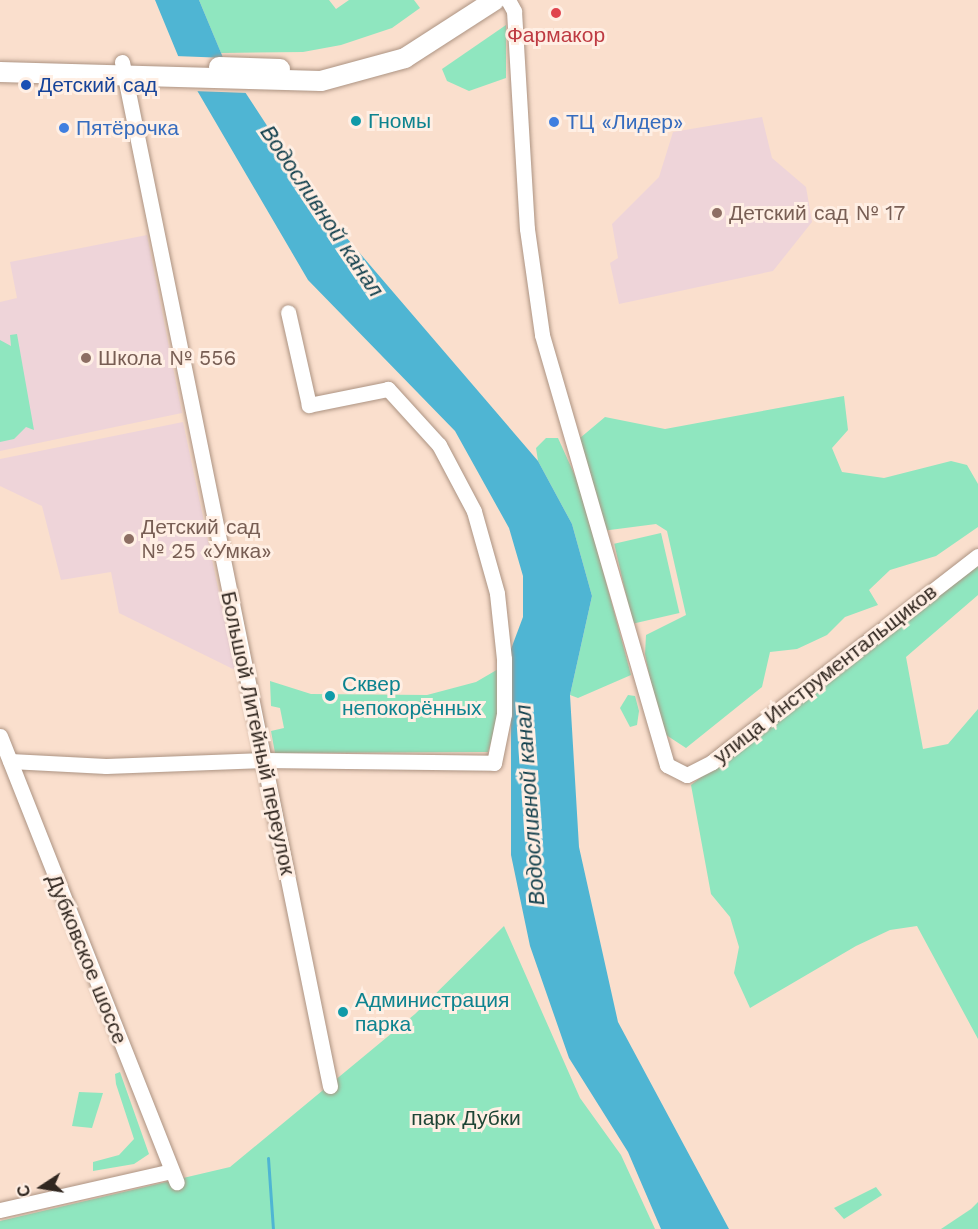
<!DOCTYPE html>
<meta charset="utf-8">
<style>
body{margin:0}
#map{position:relative;width:978px;height:1229px;overflow:hidden;background:#fadfcd;font-family:"Work Sans",sans-serif}
div>[style]{position:absolute}
.education>*{inset:0;background:#eed4d9}
.green>*{inset:0;background:#8fe6bf;transform-origin:0 0}
.water>*{inset:0;background:#4fb5d3}
.pier>*{inset:0;background:#fadfcd}
.stream>*{height:3px;margin:-1.5px;padding:0 1.5px;transform-origin:1.5px;border-radius:1.5px;background:#4fb5d3}
.roads{filter:drop-shadow(0 0 2px #ac9382) drop-shadow(0 0 2px #ac9382)}
.minor>*{height:15px;margin:-7.5px;padding:0 7.5px;transform-origin:7.5px;border-radius:7.5px;background:#fff}
.major>*{height:20px;margin:-10px;padding:0 10px;transform-origin:10px;border-radius:10px;background:#fff}
.dots>*{width:16px;height:16px;translate:-50% -50%;box-sizing:border-box;border:3px solid #ffefe4;border-radius:50%}
span{translate:-50% -50%;white-space:nowrap;text-align:center;line-height:1.15;-webkit-text-stroke:6px #ffefe4;paint-order:stroke}
.health-label{font-size:21px;color:#be3a42}
.transit-label{font-size:21px;color:#164399}
.left{translate:0 -50%;text-align:left}
.culture-label{font-size:21px;color:#0d838f}
.shop-label{font-size:21px;color:#366cbe}
.education-label{font-size:21px;color:#785e54}
.street-label{font-size:21px;color:#312720}
.park-label{font-size:21px;color:#1e4535}
.water-label{font-size:22px;color:#113f4c;font-style:italic}
.north{position:absolute;left:12px;top:1157px;width:60px;height:60px;-webkit-text-stroke:4px #ffefe4;paint-order:stroke;rotate:258deg;font-size:16px;font-weight:700;line-height:24px;text-align:center;color:#312720}
.north::after{content:'';display:block;margin:auto;width:21px;height:27px;background:#312720;clip-path:polygon(50% 0,100% 100%,50% 72%,0 100%)}
</style>
<div id="map">
<div class="education">
<i style="clip-path:polygon(762px 117px,772px 158px,806px 187px,812px 222px,773px 271px,619px 304px,610px 263px,618px 258px,612px 224px,659px 177px,673px 132px)"></i>
<i style="clip-path:polygon(147px 235px,182px 413px,0 451px,0 302px,17px 298px,10px 262px)"></i>
<i style="clip-path:polygon(183px 422px,235px 668px,233px 669px,119px 613px,111px 572px,61px 580px,42px 506px,0 486px,0 459px)"></i>
</div>
<div class="green">
<i style="clip-path:polygon(199px 0,329px 0,336px 9px,349px 0,414px 0,420px 8px,392px 28px,341px 45px,303px 52px,221px 53px)"></i>
<i style="clip-path:polygon(506px 25px,506px 78px,469px 91px,447px 81px,442px 69px)"></i>
<i style="clip-path:polygon(17px 334px,34px 430px,26px 427px,14px 439px,0 442px,0 340px,11px 346px,10px 335px)"></i>
<i style="clip-path:polygon(844px 396px,848px 430px,832px 448px,842px 472px,884px 478px,951px 461px,967px 465px,978px 484px,978px 527px,936px 556px,890px 570px,869px 590px,878px 605px,845px 617px,827px 635px,797px 649px,770px 652px,762px 687px,686px 748px,660px 731px,645px 654px,646px 635px,686px 615px,667px 531px,656px 524px,602px 531px,578px 459px,580px 438px,605px 417px,665px 429px)"></i>
<i style="clip-path:polygon(546px 438px,558px 438px,581px 489px,631px 675px,578px 698px,570px 695px,592px 596px,572px 524px,538px 461px,536px 448px)"></i>
<i style="left:661px;top:533px;width:82px;height:48px;rotate:77deg"></i>
<i style="clip-path:polygon(978px 562px,978px 595px,906px 657px,923px 749px,948px 744px,978px 709px,978px 1039px,917px 926px,890px 930px,856px 946px,750px 1008px,734px 973px,739px 947px,730px 917px,711px 894px,691px 785px)"></i>
<i style="clip-path:polygon(500px 668px,499px 716px,488px 752px,275px 753px,271px 731px,284px 728px,280px 708px,271px 706px,270px 681px,311px 694px,427px 695px,476px 682px)"></i>
<i style="clip-path:polygon(628px 695px,635px 696px,639px 711px,637px 725px,630px 727px,620px 708px)"></i>
<i style="clip-path:polygon(504px 926px,580px 1098px,621px 1155px,655px 1229px,0 1229px,0 1221px,230px 1167px,415px 1014px)"></i>
<i style="clip-path:polygon(120px 1072px,149px 1154px,134px 1164px,93px 1171px,93px 1162px,119px 1155px,134px 1139px,116px 1084px,115px 1074px)"></i>
<i style="clip-path:polygon(79px 1092px,103px 1093px,92px 1128px,72px 1126px)"></i>
<i style="clip-path:polygon(876px 1187px,882px 1195px,844px 1219px,834px 1208px)"></i>
<i style="clip-path:polygon(978px 1202px,978px 1229px,941px 1229px,971px 1209px)"></i>
</div>
<div class="water">
<i style="clip-path:polygon(155px 0,199px 0,224px 60px,321px 208px,538px 461px,572px 524px,592px 596px,570px 695px,579px 847px,618px 1022px,729px 1229px,661px 1229px,628px 1152px,569px 1058px,530px 946px,511px 855px,511px 649px,523px 617px,523px 576px,509px 528px,455px 431px,308px 280px,181px 63px)"></i>
</div>
<div class="pier">
<i style="clip-path:polygon(175px 56px,227px 58px,249px 93px,194px 91px)"></i>
</div>
<div class="stream">
<i style="left:268px;top:1158px;width:71px;rotate:86deg"></i>
</div>
<div class="roads">
<div class="minor">
<i style="left:508px;top:0;width:13px;rotate:61deg"></i>
<i style="left:514px;top:11px;width:218px;rotate:86.6deg"></i>
<i style="left:527px;top:229px;width:107px;rotate:81.9deg"></i>
<i style="left:542px;top:335px;width:448px;rotate:73.8deg"></i>
<i style="left:667px;top:765px;width:22px;rotate:27deg"></i>
<i style="left:687px;top:775px;width:28px;rotate:-27deg"></i>
<i style="left:712px;top:762px;width:336px;rotate:-37.8deg"></i>
<i style="left:122px;top:62px;width:1045px;rotate:78.52deg"></i>
<i style="left:0;top:736px;width:480px;rotate:68.4deg"></i>
<i style="left:10px;top:761px;width:96px;rotate:3deg"></i>
<i style="left:106px;top:766px;width:158px;rotate:-2.2deg"></i>
<i style="left:264px;top:760px;width:230px;rotate:0.7deg"></i>
<i style="left:494px;top:763px;width:50px;rotate:-78.5deg"></i>
<i style="left:504px;top:714px;width:55px;rotate:-90deg"></i>
<i style="left:504px;top:659px;width:66px;rotate:-96.1deg"></i>
<i style="left:497px;top:593px;width:85px;rotate:-105.7deg"></i>
<i style="left:474px;top:511px;width:75px;rotate:-117.9deg"></i>
<i style="left:439px;top:445px;width:76px;rotate:-132.3deg"></i>
<i style="left:388px;top:389px;width:81px;rotate:168.6deg"></i>
<i style="left:309px;top:405px;width:95px;rotate:-102.7deg"></i>
<i style="left:0;top:1210px;width:176px;rotate:-12.8deg"></i>
</div>
<div class="major">
<i style="left:219px;top:67px;width:61px;rotate:1.9deg"></i>
<i style="left:0;top:72px;width:321px;rotate:1.6deg"></i>
<i style="left:321px;top:81px;width:87px;rotate:-15.3deg"></i>
<i style="left:405px;top:58px;width:107px;rotate:-32.8deg"></i>
</div>
</div>
<div class="dots">
<i style="left:556px;top:13px;background:#e0444e"></i>
<i style="left:26px;top:85px;background:#1a4fb4"></i>
<i style="left:356px;top:121px;background:#0f9aa8"></i>
<i style="left:554px;top:122px;background:#3f7fe0"></i>
<i style="left:64px;top:128px;background:#3f7fe0"></i>
<i style="left:717px;top:213px;background:#8d6e63"></i>
<i style="left:86px;top:358px;background:#8d6e63"></i>
<i style="left:129px;top:539px;background:#8d6e63"></i>
<i style="left:330px;top:696px;background:#0f9aa8"></i>
<i style="left:343px;top:1012px;background:#0f9aa8"></i>
</div>
<div class="health-label">
<span style="left:556px;top:35px">Фармакор</span>
</div>
<div class="transit-label">
<span class="left" style="left:38px;top:85px">Детский сад</span>
</div>
<div class="culture-label">
<span class="left" style="left:368px;top:121px">Гномы</span>
<span class="left" style="left:342px;top:696px">Сквер<br>непокорённых</span>
<span class="left" style="left:355px;top:1012px">Администрация<br>парка</span>
</div>
<div class="shop-label">
<span class="left" style="left:566px;top:122px">ТЦ «Лидер»</span>
<span class="left" style="left:76px;top:128px">Пятёрочка</span>
</div>
<div class="education-label">
<span class="left" style="left:729px;top:213px">Детский сад № 17</span>
<span class="left" style="left:98px;top:358px">Школа № 556</span>
<span class="left" style="left:141px;top:539px">Детский сад<br>№ 25 «Умка»</span>
</div>
<div class="street-label">
<span style="left:825px;top:674px;rotate:-38deg">улица Инструментальщиков</span>
<span style="left:258px;top:733px;rotate:78deg">Большой Литейный переулок</span>
<span style="left:87px;top:959px;rotate:68deg">Дубковское шоссе</span>
</div>
<div class="park-label">
<span style="left:466px;top:1118px">парк Дубки</span>
</div>
<div class="water-label">
<span style="left:322px;top:211px;rotate:56deg">Водосливной канал</span>
<span style="left:530px;top:805px;rotate:-94deg">Водосливной канал</span>
</div>
<div class="north">С</div>
</div>
